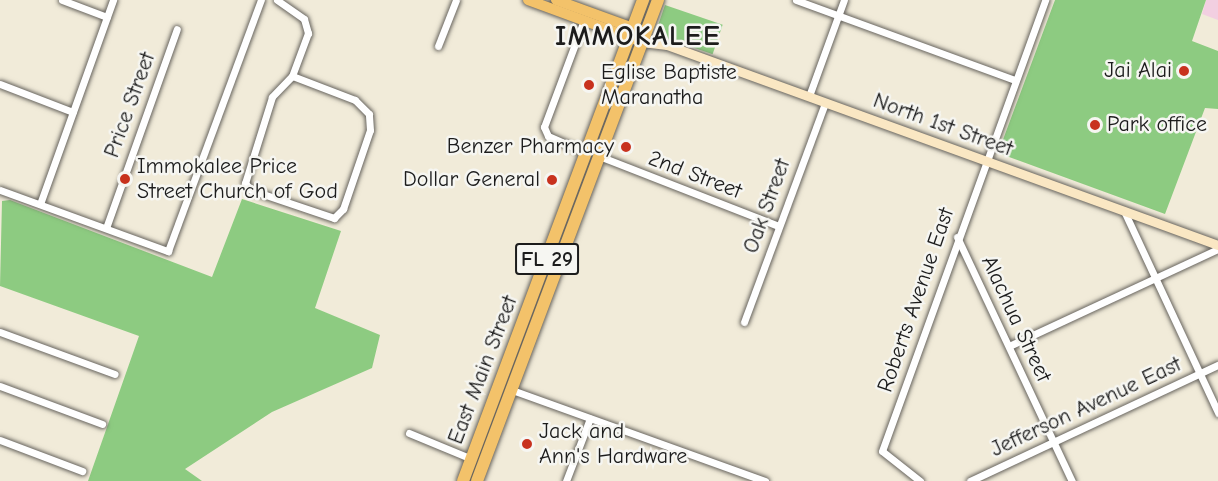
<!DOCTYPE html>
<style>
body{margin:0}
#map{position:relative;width:1218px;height:481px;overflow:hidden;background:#f1ebd9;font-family:"Comic Neue",sans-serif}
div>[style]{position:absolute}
.built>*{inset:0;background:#f2cfe1}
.green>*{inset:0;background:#8dcb81;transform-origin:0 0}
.roads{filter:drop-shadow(0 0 2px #67645e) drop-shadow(0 0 2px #67645e)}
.street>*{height:7px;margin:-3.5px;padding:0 3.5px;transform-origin:3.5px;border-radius:3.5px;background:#fff}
.secondary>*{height:9px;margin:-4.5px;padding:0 4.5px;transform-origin:4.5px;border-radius:4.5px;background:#fae7c3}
.primary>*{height:10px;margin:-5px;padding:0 5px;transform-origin:5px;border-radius:5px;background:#f3c26a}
.highway>*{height:12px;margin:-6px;padding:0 6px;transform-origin:6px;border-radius:6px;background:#f3c26a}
.dots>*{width:16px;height:16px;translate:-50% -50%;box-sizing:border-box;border:3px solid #f6f6f2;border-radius:50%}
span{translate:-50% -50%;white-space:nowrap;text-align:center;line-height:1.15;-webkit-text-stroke:5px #f6f6f2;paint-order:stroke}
.shield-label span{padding:2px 4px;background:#f6f6f2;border:2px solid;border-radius:4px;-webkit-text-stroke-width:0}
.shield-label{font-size:21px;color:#1c1c1c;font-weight:700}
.poi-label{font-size:22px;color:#1c1c1c}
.right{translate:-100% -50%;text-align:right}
.left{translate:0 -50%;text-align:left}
.street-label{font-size:22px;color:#1c1c1c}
.district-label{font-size:28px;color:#1c1c1c;font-weight:700;letter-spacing:1.5px}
</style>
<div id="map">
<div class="built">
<i style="clip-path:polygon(1206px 0,1218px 0,1218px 20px,1202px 14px)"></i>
</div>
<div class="green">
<i style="clip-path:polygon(1055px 0,1206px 0,1192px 41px,1218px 51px,1218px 109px,1205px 108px,1165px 214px,998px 153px)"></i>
<i style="left:665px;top:5px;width:61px;height:31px;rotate:19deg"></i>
<i style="clip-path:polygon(242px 199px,341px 231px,315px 308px,380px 335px,372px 368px,272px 412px,185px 469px,202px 481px,88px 481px,139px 336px,0 286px,2px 201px,10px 200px,212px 277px)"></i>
</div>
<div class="roads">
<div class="street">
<i style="left:62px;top:0;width:48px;rotate:20.7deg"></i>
<i style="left:277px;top:0;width:33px;rotate:35deg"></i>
<i style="left:304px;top:19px;width:15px;rotate:74deg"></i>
<i style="left:308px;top:33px;width:46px;rotate:110.4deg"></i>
<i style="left:292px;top:76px;width:29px;rotate:134deg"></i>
<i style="left:272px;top:97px;width:90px;rotate:107.4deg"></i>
<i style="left:245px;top:183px;width:9px;rotate:49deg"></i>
<i style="left:251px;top:190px;width:88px;rotate:18.6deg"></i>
<i style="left:334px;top:218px;width:13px;rotate:-45deg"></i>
<i style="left:343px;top:209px;width:83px;rotate:-71.1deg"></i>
<i style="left:370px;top:130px;width:16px;rotate:-94deg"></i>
<i style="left:369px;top:114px;width:20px;rotate:-135deg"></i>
<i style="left:355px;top:100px;width:67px;rotate:-159.1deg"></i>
<i style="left:796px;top:0;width:233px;rotate:20.1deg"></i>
<i style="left:584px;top:20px;width:114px;rotate:110.5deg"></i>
<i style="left:544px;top:127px;width:10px;rotate:66deg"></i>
<i style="left:548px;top:136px;width:43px;rotate:23.6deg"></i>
<i style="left:438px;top:46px;width:49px;rotate:-68.6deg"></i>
<i style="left:0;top:84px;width:78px;rotate:21deg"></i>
<i style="left:809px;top:96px;width:102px;rotate:-70deg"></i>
<i style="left:599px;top:156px;width:193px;rotate:21.3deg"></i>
<i style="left:0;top:190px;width:179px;rotate:20deg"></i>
<i style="left:168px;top:251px;width:268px;rotate:-69.7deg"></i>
<i style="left:40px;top:204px;width:217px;rotate:-70.3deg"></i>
<i style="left:1124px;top:211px;width:223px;rotate:65deg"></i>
<i style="left:106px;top:228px;width:211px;rotate:-70.4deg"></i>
<i style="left:957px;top:237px;width:270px;rotate:64.8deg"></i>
<i style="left:744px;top:322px;width:233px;rotate:-69.7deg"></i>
<i style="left:0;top:332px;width:122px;rotate:20.1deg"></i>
<i style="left:1009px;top:346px;width:230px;rotate:-24.9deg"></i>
<i style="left:0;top:386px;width:109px;rotate:20.4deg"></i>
<i style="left:512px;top:390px;width:269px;rotate:19.8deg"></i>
<i style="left:409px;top:433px;width:68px;rotate:22.4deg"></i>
<i style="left:0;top:440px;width:88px;rotate:20.7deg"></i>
<i style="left:566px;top:481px;width:67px;rotate:-69.1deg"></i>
<i style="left:920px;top:481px;width:48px;rotate:-141.7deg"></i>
<i style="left:882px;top:451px;width:480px;rotate:-70.1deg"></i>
<i style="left:970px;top:481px;width:274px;rotate:-25.1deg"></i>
</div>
<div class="secondary">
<i style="left:642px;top:42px;width:25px;rotate:7deg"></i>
<i style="left:667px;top:45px;width:586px;rotate:19.95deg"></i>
</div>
<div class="primary">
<i style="left:528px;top:0;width:121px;rotate:20.2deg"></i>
<i style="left:556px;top:0;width:90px;rotate:20deg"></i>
</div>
<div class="highway">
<i style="left:463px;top:481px;width:514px;rotate:-69.48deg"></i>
<i style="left:477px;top:481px;width:514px;rotate:-69.38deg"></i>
</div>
</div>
<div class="dots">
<i style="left:1184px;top:71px;background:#c8321e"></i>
<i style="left:589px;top:85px;background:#c8321e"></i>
<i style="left:1095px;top:125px;background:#c8321e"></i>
<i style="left:626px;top:147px;background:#c8321e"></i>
<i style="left:125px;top:179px;background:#c8321e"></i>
<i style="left:552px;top:180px;background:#c8321e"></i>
<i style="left:527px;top:444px;background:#c8321e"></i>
</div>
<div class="shield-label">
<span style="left:547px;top:259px">FL 29</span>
</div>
<div class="poi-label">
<span class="right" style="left:1172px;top:71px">Jai Alai</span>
<span class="left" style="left:601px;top:85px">Eglise Baptiste<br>Maranatha</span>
<span class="left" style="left:1107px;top:125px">Park office</span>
<span class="right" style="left:614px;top:147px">Benzer Pharmacy</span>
<span class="left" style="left:137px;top:179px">Immokalee Price<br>Street Church of God</span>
<span class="right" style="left:540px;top:180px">Dollar General</span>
<span class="left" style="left:539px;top:444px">Jack and<br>Ann's Hardware</span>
</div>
<div class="street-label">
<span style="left:130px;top:105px;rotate:-70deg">Price Street</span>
<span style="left:943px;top:125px;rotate:20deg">North 1st Street</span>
<span style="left:695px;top:175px;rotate:21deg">2nd Street</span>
<span style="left:767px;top:206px;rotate:-70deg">Oak Street</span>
<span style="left:916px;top:300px;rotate:-71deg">Roberts Avenue East</span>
<span style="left:1016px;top:319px;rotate:65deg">Alachua Street</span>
<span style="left:483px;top:370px;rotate:-69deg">East Main Street</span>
<span style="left:1086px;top:407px;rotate:-25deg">Jefferson Avenue East</span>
</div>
<div class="district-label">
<span style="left:638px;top:36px">IMMOKALEE</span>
</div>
</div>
